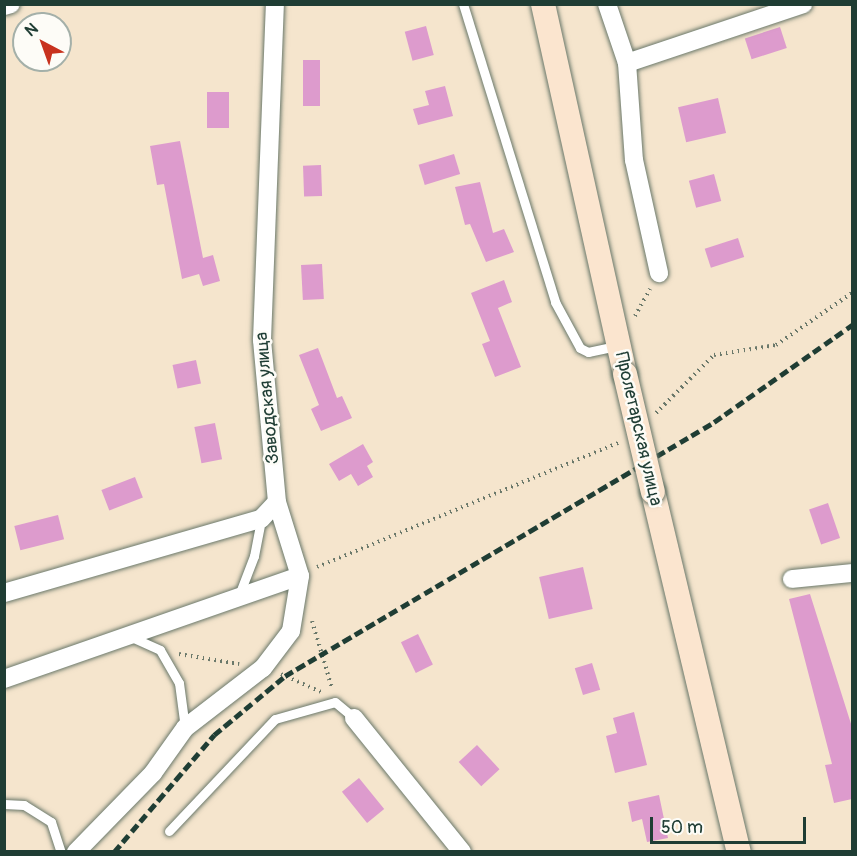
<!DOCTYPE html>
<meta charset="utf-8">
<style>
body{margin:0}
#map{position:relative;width:857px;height:856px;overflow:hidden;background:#f5e5cd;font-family:Pangolin,sans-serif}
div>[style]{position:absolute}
.building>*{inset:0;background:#dd9bcd;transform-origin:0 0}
.path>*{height:4px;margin-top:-2px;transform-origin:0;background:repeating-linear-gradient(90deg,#6a786a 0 1.5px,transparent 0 6px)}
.roads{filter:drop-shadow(0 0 2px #6a786a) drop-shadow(0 0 2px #6a786a)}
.lane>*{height:9px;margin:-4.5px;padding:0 4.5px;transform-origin:4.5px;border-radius:4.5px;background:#fff}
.street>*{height:18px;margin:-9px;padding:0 9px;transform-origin:9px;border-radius:9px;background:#fff}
.secondary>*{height:24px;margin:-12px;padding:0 12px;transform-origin:12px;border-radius:12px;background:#fbe5cf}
.rail>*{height:4.5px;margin-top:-2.25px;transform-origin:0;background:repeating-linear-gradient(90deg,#1f3d34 0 9px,transparent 0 13.5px)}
.bridges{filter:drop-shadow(0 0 2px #6a786a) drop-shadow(0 0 2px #6a786a)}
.secondary-bridge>*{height:24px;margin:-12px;padding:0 12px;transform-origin:12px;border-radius:12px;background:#fbe5cf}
span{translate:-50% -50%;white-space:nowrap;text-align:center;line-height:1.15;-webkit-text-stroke:5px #fdfcf7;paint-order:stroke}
.street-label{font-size:18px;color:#1f3d34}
.frame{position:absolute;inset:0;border:6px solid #1f3d34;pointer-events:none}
.north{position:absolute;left:12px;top:12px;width:60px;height:60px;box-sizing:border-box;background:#fdfcf7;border:2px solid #a4b0a9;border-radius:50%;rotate:319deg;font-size:16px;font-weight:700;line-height:24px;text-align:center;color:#1f3d34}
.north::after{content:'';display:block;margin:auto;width:21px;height:27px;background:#c8321e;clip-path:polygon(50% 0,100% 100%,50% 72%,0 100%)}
.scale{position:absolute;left:650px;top:817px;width:156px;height:27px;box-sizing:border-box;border:3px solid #1f3d34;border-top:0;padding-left:8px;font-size:18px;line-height:21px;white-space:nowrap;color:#1f3d34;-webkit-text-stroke:4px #fdfcf7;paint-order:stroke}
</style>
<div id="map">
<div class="building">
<i style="left:426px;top:26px;width:30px;height:22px;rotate:75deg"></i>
<i style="left:780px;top:27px;width:22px;height:37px;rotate:72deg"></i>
<i style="left:303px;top:60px;width:17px;height:46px"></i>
<i style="clip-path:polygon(445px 86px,453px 116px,418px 125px,413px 109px,429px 105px,425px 91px)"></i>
<i style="left:207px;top:92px;width:22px;height:36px"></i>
<i style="left:718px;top:98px;width:36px;height:41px;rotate:77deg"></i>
<i style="clip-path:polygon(180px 141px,203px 258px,213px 255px,220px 281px,203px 286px,199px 274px,182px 279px,164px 184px,157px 185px,150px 146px)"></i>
<i style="left:454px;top:154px;width:21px;height:37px;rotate:73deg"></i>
<i style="left:321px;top:165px;width:31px;height:18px;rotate:88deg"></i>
<i style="left:714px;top:174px;width:28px;height:26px;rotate:75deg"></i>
<i style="clip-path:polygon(480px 182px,493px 233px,504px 229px,514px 252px,486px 262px,470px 224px,465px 225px,455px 187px)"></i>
<i style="left:738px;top:238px;width:20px;height:35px;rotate:72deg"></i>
<i style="left:322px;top:264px;width:35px;height:21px;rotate:87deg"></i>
<i style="clip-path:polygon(504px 280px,512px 302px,498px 308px,521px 367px,495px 377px,482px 344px,490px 341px,471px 293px)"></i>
<i style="clip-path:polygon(318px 348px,337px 398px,342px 396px,352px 418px,321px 431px,311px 409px,319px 405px,299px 355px)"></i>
<i style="left:196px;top:360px;width:24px;height:24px;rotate:78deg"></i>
<i style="left:215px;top:423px;width:37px;height:21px;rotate:79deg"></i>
<i style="clip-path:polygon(363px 444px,373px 462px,367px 466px,373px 477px,358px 486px,351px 474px,339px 481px,329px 464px)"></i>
<i style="left:135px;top:477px;width:22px;height:36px;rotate:69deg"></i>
<i style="left:828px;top:503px;width:37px;height:20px;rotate:71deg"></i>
<i style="left:58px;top:515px;width:25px;height:45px;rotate:76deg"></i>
<i style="left:583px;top:567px;width:43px;height:45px;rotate:77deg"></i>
<i style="clip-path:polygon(810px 594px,852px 727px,852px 799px,834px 803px,825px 765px,832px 764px,789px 599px)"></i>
<i style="left:418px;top:634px;width:34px;height:19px;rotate:64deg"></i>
<i style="left:592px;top:663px;width:28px;height:18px;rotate:73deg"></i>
<i style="clip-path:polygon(634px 712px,647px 765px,615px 773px,606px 736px,617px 733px,613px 718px)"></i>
<i style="left:477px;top:745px;width:33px;height:25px;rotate:47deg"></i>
<i style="left:359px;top:778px;width:40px;height:22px;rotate:51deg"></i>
<i style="clip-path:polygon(659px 795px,668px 838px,647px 842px,642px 819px,632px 822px,628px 802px)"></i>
</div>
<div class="path">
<i style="left:635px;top:316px;width:31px;rotate:-61deg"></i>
<i style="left:656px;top:413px;width:82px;rotate:-45deg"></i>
<i style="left:714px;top:355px;width:63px;rotate:-9.2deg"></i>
<i style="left:776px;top:345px;width:92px;rotate:-34.4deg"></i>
<i style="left:317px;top:567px;width:328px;rotate:-22.4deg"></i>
<i style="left:312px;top:621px;width:70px;rotate:73.4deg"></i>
<i style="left:179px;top:654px;width:61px;rotate:9.5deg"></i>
<i style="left:281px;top:674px;width:44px;rotate:24.2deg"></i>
</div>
<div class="roads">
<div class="lane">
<i style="left:463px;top:4px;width:312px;rotate:72.8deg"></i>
<i style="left:555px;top:302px;width:52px;rotate:61.5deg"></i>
<i style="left:580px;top:348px;width:9px;rotate:27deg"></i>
<i style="left:588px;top:352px;width:30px;rotate:-12deg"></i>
<i style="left:239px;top:595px;width:42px;rotate:-69deg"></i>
<i style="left:254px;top:556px;width:38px;rotate:-79deg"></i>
<i style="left:129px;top:636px;width:34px;rotate:24deg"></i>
<i style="left:160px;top:650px;width:38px;rotate:60deg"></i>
<i style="left:179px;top:683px;width:45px;rotate:82.4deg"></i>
<i style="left:4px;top:804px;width:20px;rotate:3deg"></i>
<i style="left:24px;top:805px;width:32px;rotate:32deg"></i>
<i style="left:51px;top:822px;width:32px;rotate:72deg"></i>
<i style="left:169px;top:831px;width:154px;rotate:-46.6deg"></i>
<i style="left:275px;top:719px;width:62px;rotate:-15.8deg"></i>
<i style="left:335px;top:702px;width:25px;rotate:40deg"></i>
</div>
<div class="street">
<i style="left:607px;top:4px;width:62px;rotate:71.3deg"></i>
<i style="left:627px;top:63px;width:97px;rotate:85.9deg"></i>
<i style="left:634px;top:160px;width:116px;rotate:77.5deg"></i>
<i style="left:4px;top:6px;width:7px;rotate:-16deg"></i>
<i style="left:627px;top:63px;width:186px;rotate:-18.5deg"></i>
<i style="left:792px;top:579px;width:60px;rotate:-5.7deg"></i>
<i style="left:4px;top:593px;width:267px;rotate:-16.1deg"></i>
<i style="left:261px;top:519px;width:23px;rotate:-47deg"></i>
<i style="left:277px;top:502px;width:163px;rotate:-95.3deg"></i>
<i style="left:262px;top:340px;width:336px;rotate:-87.8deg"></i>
<i style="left:4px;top:679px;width:313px;rotate:-19.2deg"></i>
<i style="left:354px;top:718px;width:172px;rotate:51.1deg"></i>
<i style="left:76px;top:852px;width:110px;rotate:-45.7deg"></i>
<i style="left:153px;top:773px;width:55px;rotate:-54.6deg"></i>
<i style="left:185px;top:728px;width:98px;rotate:-37.6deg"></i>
<i style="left:263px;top:668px;width:46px;rotate:-52.9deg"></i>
<i style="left:291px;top:631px;width:56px;rotate:-80.7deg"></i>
<i style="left:300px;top:576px;width:77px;rotate:-107.3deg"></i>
</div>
<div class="secondary">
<i style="left:543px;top:4px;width:379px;rotate:77.5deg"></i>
<i style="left:653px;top:492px;width:370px;rotate:76.6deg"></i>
</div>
</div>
<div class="rail">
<i style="left:114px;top:852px;width:154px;rotate:-49.5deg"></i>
<i style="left:214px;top:735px;width:92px;rotate:-39.7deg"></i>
<i style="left:285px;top:676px;width:499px;rotate:-30.6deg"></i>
<i style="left:714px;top:422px;width:169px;rotate:-35.1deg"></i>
</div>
<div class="bridges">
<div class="secondary-bridge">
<i style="left:625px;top:374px;width:121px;rotate:76.7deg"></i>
</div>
</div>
<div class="street-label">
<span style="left:268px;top:398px;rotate:-95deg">Заводская улица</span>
<span style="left:638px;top:429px;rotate:77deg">Пролетарская улица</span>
</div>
<div class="frame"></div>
<div class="north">N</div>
<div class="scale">50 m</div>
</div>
